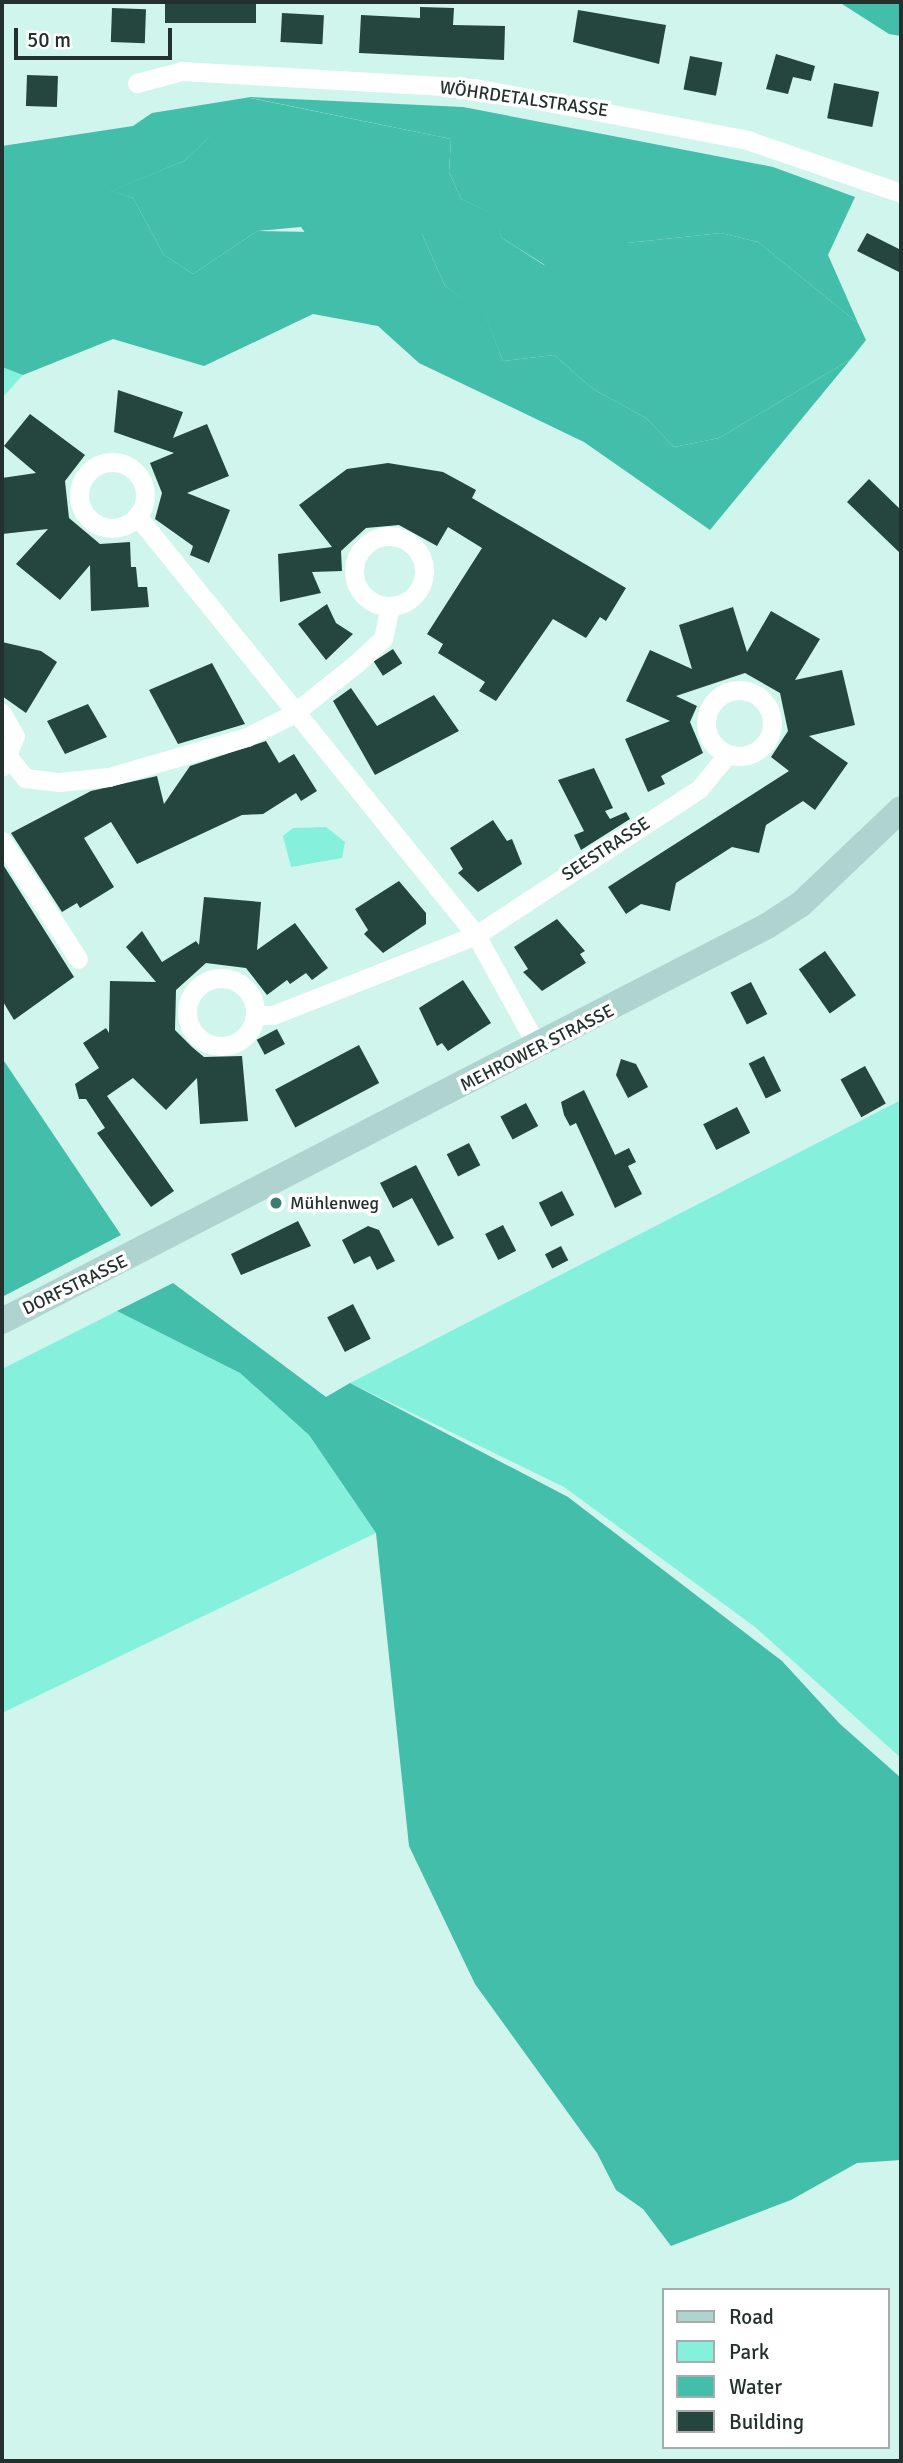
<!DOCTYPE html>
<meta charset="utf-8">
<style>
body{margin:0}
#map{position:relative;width:903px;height:2463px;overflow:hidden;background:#cff5ed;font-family:Signika,sans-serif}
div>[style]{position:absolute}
.green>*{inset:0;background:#85f1dd}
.forest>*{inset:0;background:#42beaa}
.water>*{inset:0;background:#42beab}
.building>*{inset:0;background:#24463f;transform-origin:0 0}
.street>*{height:19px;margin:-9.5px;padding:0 9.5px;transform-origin:9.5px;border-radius:9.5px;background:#fff}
.street>.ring{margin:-9.5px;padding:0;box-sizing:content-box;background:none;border:19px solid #fff;border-radius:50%}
.secondary>*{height:26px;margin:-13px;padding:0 13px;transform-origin:13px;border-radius:13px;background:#afd4d0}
.dots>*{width:19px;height:19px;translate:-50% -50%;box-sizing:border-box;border:4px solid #fff;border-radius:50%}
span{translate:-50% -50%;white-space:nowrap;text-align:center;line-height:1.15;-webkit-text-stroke:7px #fff;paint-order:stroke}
.street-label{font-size:18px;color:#22312e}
.poi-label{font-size:18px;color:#22312e}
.left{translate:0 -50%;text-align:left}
.frame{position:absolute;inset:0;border:4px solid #22312e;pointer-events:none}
.legend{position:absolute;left:662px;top:2288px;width:228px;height:161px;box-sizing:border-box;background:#fff;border:2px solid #a7adab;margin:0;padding:9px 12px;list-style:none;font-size:21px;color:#22312e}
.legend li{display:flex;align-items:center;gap:14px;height:35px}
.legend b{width:35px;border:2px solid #a7adab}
.scale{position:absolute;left:14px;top:28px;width:158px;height:32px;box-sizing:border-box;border:4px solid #22312e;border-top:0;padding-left:9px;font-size:21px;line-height:24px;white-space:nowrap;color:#22312e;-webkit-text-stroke:5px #fff;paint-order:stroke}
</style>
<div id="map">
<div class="green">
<i style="clip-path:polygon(2px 367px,23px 375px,2px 398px)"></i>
<i style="clip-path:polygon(326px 827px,345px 842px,342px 858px,291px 867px,283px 836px,293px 828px)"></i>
<i style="clip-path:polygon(901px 1100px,901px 1758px,755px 1627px,564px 1487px,350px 1383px)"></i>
<i style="clip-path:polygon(117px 1311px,240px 1373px,309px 1435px,376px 1533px,2px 1713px,2px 1369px)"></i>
</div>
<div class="forest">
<i style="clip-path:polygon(251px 97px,463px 107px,773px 167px,855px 197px,828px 255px,858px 323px,758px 242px,721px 233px,627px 243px,545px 265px,502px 238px,493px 214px,461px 199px,449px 172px,451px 139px,251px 98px,184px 161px,111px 191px,133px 198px,164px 255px,193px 274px,257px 231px,422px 234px,445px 286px,485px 314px,503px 361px,554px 355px,593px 389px,646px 418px,674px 447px,719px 438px,851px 359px,710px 530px,584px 442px,419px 363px,378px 326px,313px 314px,204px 366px,113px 339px,23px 375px,2px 367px,2px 146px,133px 126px,152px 113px)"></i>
<i style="clip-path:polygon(2px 1058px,121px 1235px,2px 1297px)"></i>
<i style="clip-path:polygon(173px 1283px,326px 1397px,350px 1383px,568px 1497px,782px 1661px,840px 1724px,901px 1778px,901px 2160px,857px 2163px,791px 2200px,671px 2246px,643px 2209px,616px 2190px,597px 2153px,475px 1984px,409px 1846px,376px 1533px,309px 1435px,240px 1373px,117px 1311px)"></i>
</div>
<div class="water">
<i style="clip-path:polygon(839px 2px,901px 2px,901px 36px,889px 34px)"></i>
<i style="clip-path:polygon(250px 98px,451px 139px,449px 172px,461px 199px,494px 214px,502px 238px,544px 265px,578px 234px,612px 232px,627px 243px,721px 233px,758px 242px,858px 323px,866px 340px,851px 359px,719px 438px,674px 447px,646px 418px,593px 389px,554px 355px,503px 361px,485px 315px,445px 286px,422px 234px,315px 247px,301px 227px,257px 231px,193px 274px,164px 255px,133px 198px,110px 191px,184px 161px)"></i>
</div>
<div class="building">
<i style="left:165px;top:2px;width:91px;height:21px"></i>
<i style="clip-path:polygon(420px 7px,454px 8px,453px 25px,505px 26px,504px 60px,359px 53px,361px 15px,420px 18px)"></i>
<i style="left:112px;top:8px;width:34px;height:34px;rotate:2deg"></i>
<i style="clip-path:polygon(578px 10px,666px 25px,659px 64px,573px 42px)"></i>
<i style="left:282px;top:13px;width:42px;height:29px;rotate:3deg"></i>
<i style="clip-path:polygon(776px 54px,815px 66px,811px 81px,793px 77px,788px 94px,766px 89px)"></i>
<i style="left:690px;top:56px;width:33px;height:34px;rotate:11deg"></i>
<i style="left:27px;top:75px;width:31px;height:31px;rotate:2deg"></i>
<i style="left:834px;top:83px;width:46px;height:36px;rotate:11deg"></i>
<i style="clip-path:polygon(867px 233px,901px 250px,901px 273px,857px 251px)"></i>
<i style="clip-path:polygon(118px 390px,183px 412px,173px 438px,207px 424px,229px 476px,187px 493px,230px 510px,209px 563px,190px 555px,193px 546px,155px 519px,162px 493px,150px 463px,174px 453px,114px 432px)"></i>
<i style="clip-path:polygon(30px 414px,85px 455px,65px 481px,69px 518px,100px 544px,130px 542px,131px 567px,136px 567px,138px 587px,147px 587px,149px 607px,91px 611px,90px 565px,60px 600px,16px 564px,48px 529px,2px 534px,2px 478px,36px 473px,4px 446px)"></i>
<i style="clip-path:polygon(388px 463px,443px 472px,476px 490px,472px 498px,626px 588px,606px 621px,600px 617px,586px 638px,553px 619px,496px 701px,479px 691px,485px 682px,438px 653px,443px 644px,427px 634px,482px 548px,448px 527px,437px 546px,399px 525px,366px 528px,341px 551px,342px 571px,312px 572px,321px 593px,280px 602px,278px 554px,332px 547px,299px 505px,347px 469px)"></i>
<i style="clip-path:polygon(869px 479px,901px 510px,901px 554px,847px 502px)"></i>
<i style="clip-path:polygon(327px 604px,336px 623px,353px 634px,326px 660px,298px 624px)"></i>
<i style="clip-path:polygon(733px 607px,747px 652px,771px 611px,820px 639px,795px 680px,842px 670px,855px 725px,809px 736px,848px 763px,815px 810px,803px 801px,766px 825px,759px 853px,732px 847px,676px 883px,670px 911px,641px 904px,626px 914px,608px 887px,789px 771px,771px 757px,788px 731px,780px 693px,745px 673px,676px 696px,697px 706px,690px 722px,703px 753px,661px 776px,665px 784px,648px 792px,625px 739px,670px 721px,626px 701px,650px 650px,692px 669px,679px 625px)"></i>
<i style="clip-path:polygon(2px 642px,41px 651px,57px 662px,26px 713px,2px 696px)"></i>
<i style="left:393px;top:649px;width:17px;height:23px;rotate:57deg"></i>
<i style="clip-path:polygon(212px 663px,245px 724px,178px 744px,149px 690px)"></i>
<i style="clip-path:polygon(351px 688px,377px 726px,434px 695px,459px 731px,375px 775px,333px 701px)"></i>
<i style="clip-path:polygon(88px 704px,107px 737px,65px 754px,47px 721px)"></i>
<i style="clip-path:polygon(266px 741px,279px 763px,294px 754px,317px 791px,301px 801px,296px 793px,263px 814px,242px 815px,137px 864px,111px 822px,84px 838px,114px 887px,80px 908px,77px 903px,62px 912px,11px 833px,91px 791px,157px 776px,164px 804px,190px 766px)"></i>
<i style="clip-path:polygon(594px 768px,613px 808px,605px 811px,610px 819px,626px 812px,630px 819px,581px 850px,574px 835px,584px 831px,558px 780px)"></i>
<i style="clip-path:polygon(493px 820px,507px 841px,512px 839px,522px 864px,478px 892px,458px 873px,463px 869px,450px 848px)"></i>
<i style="clip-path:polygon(2px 863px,74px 977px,14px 1020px,2px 1000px)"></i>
<i style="clip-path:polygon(399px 881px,426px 913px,426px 924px,383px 953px,364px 934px,368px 930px,355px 909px)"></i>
<i style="clip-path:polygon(204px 897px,261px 902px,257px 950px,295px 923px,328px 968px,312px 980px,306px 973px,290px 984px,287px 980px,267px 995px,246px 968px,206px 963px,176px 990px,175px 1030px,192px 1047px,204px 1057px,242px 1056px,248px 1121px,200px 1124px,197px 1078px,166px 1110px,133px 1078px,107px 1096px,174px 1191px,151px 1207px,97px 1133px,105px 1128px,86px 1099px,79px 1099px,75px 1084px,99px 1068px,83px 1043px,106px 1028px,109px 1033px,110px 981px,156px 982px,126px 947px,142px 931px,162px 962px,196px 941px,199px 945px)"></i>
<i style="clip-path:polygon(557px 919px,585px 951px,580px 954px,586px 963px,542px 991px,523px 972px,528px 969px,514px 947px)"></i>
<i style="left:825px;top:951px;width:54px;height:32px;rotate:55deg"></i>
<i style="clip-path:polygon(463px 980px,491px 1023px,448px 1051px,442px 1043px,437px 1046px,419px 1008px)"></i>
<i style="left:751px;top:982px;width:36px;height:23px;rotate:63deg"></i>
<i style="left:277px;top:1029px;width:17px;height:23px;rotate:62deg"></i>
<i style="left:359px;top:1045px;width:43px;height:95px;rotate:62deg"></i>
<i style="left:764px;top:1056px;width:39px;height:17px;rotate:64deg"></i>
<i style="clip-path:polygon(621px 1059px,636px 1064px,648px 1087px,628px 1098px,616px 1075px)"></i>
<i style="left:865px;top:1066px;width:43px;height:28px;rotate:61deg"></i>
<i style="clip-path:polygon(584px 1090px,615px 1155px,629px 1148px,636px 1162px,628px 1166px,642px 1194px,615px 1208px,576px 1123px,570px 1126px,564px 1115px,561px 1102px)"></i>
<i style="left:526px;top:1103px;width:26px;height:29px;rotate:62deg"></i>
<i style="left:737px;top:1107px;width:29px;height:38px;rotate:63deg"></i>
<i style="left:469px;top:1143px;width:25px;height:25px;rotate:63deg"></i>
<i style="clip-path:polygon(416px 1165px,454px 1238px,438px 1246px,412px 1198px,393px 1208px,380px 1183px)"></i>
<i style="left:562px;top:1191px;width:27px;height:26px;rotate:63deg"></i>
<i style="clip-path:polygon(298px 1221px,311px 1246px,241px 1275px,231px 1254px)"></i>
<i style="left:503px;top:1225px;width:29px;height:20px;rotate:63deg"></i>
<i style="clip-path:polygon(368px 1226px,379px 1230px,395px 1261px,377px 1270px,370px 1256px,354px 1264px,342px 1240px)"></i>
<i style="left:561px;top:1246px;width:16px;height:18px;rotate:63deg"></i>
<i style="left:353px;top:1304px;width:39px;height:29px;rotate:63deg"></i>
</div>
<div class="street">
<i style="left:137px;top:83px;width:47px;rotate:-14.9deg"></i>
<i style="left:182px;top:71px;width:293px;rotate:3.3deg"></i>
<i style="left:475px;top:88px;width:277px;rotate:10.8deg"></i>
<i style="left:747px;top:140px;width:163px;rotate:19deg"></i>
<i class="ring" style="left:79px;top:462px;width:47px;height:47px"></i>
<i style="left:137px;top:516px;width:539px;rotate:51.02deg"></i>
<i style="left:476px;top:935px;width:129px;rotate:61.2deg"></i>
<i class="ring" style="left:354px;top:536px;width:51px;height:51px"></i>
<i class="ring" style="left:706px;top:690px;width:47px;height:47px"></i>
<i style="left:2px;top:713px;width:26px;rotate:61deg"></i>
<i style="left:15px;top:736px;width:33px;rotate:113deg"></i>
<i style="left:9px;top:758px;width:26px;rotate:51deg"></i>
<i style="left:25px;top:778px;width:34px;rotate:7deg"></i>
<i style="left:59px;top:782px;width:50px;rotate:-5.7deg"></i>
<i style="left:109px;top:777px;width:144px;rotate:-16.2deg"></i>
<i style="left:247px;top:737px;width:51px;rotate:-26.6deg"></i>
<i style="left:293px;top:714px;width:83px;rotate:-38.7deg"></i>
<i style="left:358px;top:662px;width:34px;rotate:-43deg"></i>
<i style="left:383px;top:639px;width:34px;rotate:-78deg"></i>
<i style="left:2px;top:841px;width:140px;rotate:57.2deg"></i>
<i class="ring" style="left:187px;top:978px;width:49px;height:49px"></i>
<i style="left:255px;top:1015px;width:18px"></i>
<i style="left:273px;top:1015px;width:218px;rotate:-21.5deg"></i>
<i style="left:476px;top:935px;width:267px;rotate:-33.2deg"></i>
<i style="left:699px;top:789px;width:45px;rotate:-50.4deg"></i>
</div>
<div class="secondary">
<i style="left:2px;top:1321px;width:861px;rotate:-27.31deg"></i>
<i style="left:767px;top:926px;width:40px;rotate:-32.9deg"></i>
<i style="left:801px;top:904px;width:138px;rotate:-43.5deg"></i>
</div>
<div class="dots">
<i style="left:276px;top:1203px;background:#3b7f73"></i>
</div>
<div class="street-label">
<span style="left:524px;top:99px;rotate:8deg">WÖHRDETALSTRASSE</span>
<span style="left:606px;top:849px;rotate:-33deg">SEESTRASSE</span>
<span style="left:537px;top:1048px;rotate:-27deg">MEHROWER STRASSE</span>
<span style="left:75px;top:1285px;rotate:-26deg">DORFSTRASSE</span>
</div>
<div class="poi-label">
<span class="left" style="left:290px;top:1203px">Mühlenweg</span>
</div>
<div class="frame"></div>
<ul class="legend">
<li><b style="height:9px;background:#afd4d0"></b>Road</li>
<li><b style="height:19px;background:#85f1dd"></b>Park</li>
<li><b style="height:19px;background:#42beab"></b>Water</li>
<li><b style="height:19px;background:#24463f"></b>Building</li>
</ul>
<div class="scale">50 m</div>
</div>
